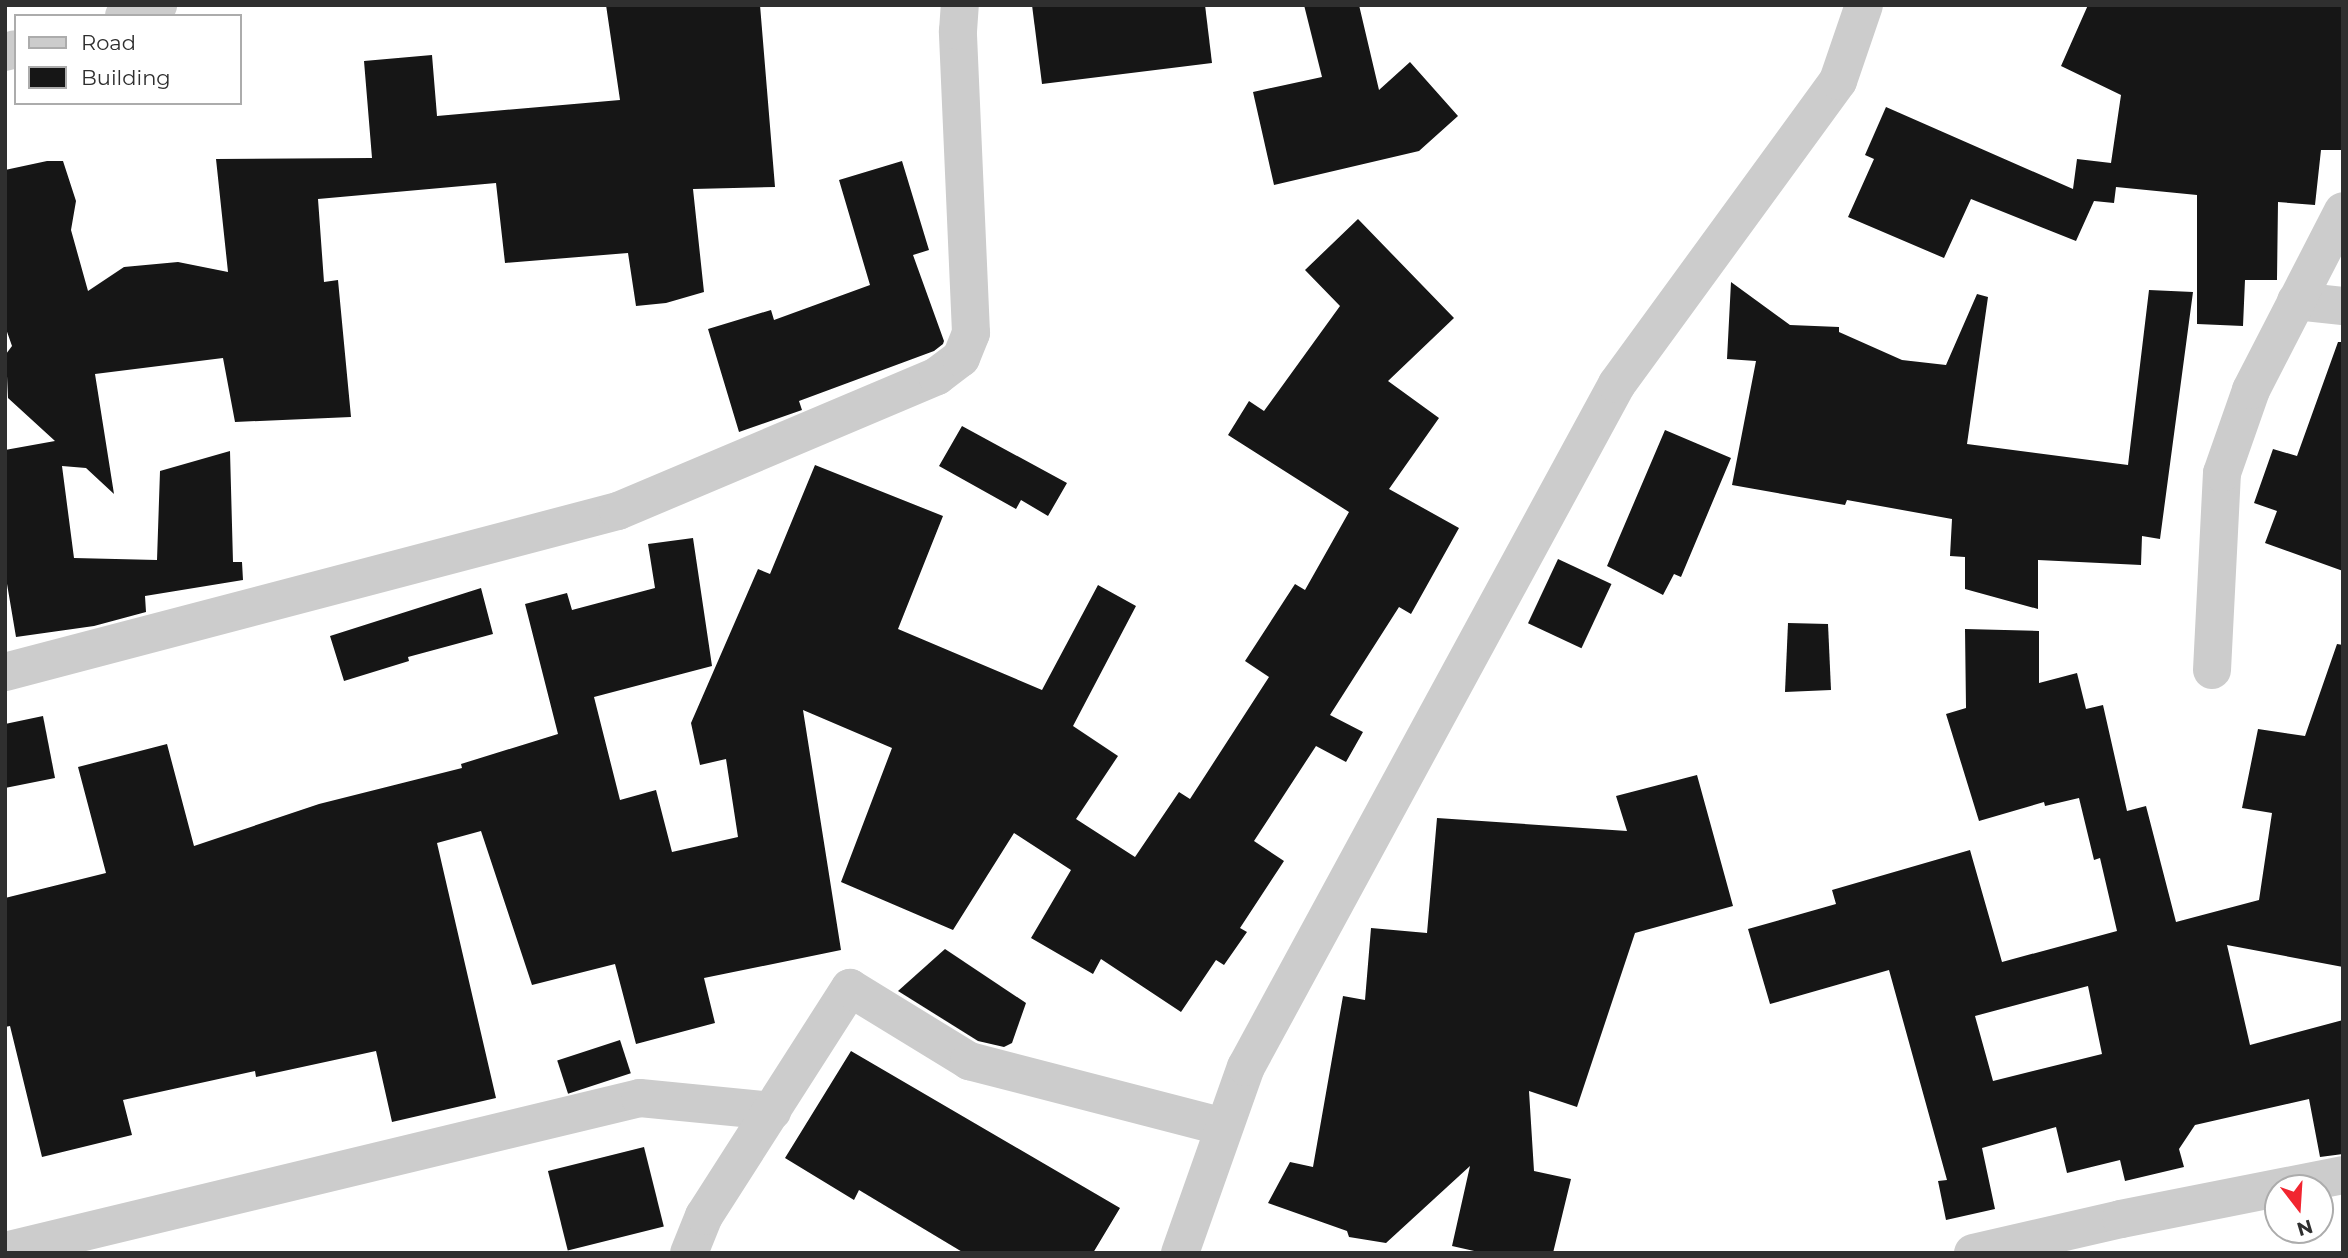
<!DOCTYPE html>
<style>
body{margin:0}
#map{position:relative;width:2348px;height:1258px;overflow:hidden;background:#fff;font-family:Montserrat,sans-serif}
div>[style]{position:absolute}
.building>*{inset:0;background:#161616;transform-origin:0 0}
.minor>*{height:38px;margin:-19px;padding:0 19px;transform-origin:19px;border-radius:19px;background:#ccc}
.tertiary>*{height:38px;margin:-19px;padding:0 19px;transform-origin:19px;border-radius:19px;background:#ccc}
span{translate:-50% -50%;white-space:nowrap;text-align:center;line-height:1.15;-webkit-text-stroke:7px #fff;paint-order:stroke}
.frame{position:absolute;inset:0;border:7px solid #2f2f2f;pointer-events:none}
.legend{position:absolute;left:14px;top:14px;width:228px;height:91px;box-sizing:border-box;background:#fff;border:2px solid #acacac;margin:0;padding:9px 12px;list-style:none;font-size:21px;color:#2f2f2f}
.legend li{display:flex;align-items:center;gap:14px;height:35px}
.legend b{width:35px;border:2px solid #acacac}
.north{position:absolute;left:2264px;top:1174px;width:70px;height:70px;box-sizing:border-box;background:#fff;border:2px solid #acacac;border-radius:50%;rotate:163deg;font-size:19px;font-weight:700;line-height:28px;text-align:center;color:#2f2f2f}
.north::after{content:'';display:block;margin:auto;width:24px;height:32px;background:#f12530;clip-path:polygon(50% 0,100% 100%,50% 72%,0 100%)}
</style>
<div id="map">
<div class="building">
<i style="clip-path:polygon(606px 5px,760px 5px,775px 187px,693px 189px,704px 292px,666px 303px,636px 306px,628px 253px,505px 263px,496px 183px,318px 199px,324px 282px,338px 280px,351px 417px,235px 422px,223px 358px,95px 374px,114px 494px,86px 468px,62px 466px,74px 558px,157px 560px,160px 471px,230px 451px,233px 562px,242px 562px,243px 580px,145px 596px,146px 612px,94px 626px,16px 637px,5px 572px,5px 450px,55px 441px,8px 398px,6px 354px,12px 346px,5px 326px,5px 170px,47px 161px,63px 161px,76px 201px,71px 230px,88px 291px,124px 267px,178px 262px,228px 272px,216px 159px,372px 158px,364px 61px,432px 55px,437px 116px,620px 100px)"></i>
<i style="clip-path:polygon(1032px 5px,1205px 5px,1212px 63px,1042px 84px)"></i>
<i style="clip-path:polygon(1304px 5px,1359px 5px,1379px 90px,1410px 62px,1458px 116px,1419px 151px,1274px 185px,1253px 92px,1322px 77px)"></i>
<i style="clip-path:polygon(2088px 5px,2343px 7px,2343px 150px,2321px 150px,2315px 205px,2278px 202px,2277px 280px,2245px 280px,2243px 326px,2197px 324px,2197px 195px,2116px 187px,2114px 203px,2094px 201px,2076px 241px,1971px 199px,1944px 258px,1848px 217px,1874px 159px,1865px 155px,1886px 107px,2073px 189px,2077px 159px,2111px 163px,2121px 95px,2061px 66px)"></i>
<i style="clip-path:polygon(902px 161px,929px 250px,913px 255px,944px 341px,943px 344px,934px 351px,799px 401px,802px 410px,739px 432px,708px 329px,771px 310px,774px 320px,870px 285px,839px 180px)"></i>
<i style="clip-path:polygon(1358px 219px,1454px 318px,1388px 381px,1439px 418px,1389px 489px,1459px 528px,1411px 614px,1399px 607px,1330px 715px,1363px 732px,1346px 762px,1316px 746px,1254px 841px,1284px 861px,1240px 928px,1247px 932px,1224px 965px,1216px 960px,1181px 1012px,1101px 959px,1093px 974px,1031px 938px,1071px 870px,1014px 833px,953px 930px,841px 882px,892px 748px,803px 710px,841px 950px,704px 978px,715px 1023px,636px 1044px,615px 964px,532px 985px,481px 831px,437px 843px,496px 1098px,392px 1122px,376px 1051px,256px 1077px,255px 1071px,123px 1100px,132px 1135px,42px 1157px,10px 1026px,5px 1027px,5px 898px,106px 873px,78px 767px,167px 744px,194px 846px,319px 804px,462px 768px,461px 764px,558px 734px,525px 604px,567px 593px,572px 610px,655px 588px,648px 544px,693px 538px,712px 666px,594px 697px,620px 800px,656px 790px,672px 852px,738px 837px,726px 759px,700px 765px,691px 723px,758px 569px,770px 574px,815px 465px,943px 516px,898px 629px,1042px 690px,1098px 585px,1136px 606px,1073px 726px,1118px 756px,1076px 819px,1135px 857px,1179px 792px,1190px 799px,1269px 677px,1245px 661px,1295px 584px,1305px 590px,1349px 512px,1228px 435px,1249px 401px,1264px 411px,1340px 306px,1305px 270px)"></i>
<i style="clip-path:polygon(1731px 282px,1790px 325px,1839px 327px,1839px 332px,1902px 360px,1946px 365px,1977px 294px,1988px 297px,1967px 444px,2128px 465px,2149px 290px,2193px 292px,2160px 539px,2142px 536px,2141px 565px,2038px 560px,2038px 609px,1965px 589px,1965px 557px,1950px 556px,1952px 519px,1847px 500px,1845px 505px,1732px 485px,1756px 361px,1727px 359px)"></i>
<i style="clip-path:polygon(2338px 342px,2343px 342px,2343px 571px,2265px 543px,2277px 511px,2254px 503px,2273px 449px,2297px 456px)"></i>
<i style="clip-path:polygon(962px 426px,1067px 483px,1048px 516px,1021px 500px,1016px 509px,939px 466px)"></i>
<i style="clip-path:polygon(1665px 430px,1731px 458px,1681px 577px,1674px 574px,1663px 595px,1607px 566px)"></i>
<i style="left:1558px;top:559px;width:59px;height:71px;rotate:25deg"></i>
<i style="clip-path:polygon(481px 588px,493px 634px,408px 657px,409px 661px,344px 681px,330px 636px)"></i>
<i style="clip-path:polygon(1788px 623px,1828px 624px,1831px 690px,1785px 692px)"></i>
<i style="clip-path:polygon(evenodd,1965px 629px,2039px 631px,2039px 683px,2077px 673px,2086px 709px,2103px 705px,2127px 811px,2146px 806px,2176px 922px,2259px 900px,2272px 813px,2242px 808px,2258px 729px,2305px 736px,2337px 644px,2343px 645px,2343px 967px,2227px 945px,2250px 1045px,2343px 1020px,2343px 1154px,2320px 1157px,2309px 1099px,2195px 1125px,2179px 1149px,2184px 1167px,2125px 1181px,2120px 1160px,2067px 1173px,2056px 1127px,1982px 1148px,1995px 1209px,1946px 1220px,1938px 1181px,1947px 1180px,1889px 970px,1770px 1004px,1748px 929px,1836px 904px,1832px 890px,1970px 850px,2002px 962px,2117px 931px,2100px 858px,2094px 860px,2079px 798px,2045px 806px,2044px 802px,1979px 821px,1946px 714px,1966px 708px,1965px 629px,2088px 986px,2102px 1054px,1993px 1081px,1975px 1016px,2088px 986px)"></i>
<i style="clip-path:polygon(43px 716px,55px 778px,5px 788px,5px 724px)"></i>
<i style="clip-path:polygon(1697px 775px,1733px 906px,1635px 933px,1577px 1107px,1529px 1091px,1534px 1171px,1571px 1179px,1553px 1253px,1483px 1253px,1452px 1246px,1470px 1166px,1386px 1243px,1349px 1237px,1347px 1231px,1268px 1203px,1290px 1162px,1313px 1167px,1343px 996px,1365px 1000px,1371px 928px,1427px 933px,1437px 818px,1627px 831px,1616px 796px)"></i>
<i style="clip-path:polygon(945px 949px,1026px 1003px,1012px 1043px,1004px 1047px,978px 1041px,898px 991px)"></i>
<i style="left:620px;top:1040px;width:35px;height:66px;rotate:72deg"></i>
<i style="clip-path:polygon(851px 1051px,1120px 1208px,1093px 1253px,964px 1253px,859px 1190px,854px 1200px,785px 1158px)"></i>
<i style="left:644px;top:1147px;width:82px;height:99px;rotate:76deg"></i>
</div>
<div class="minor">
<i style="left:2296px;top:301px;width:47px;rotate:6.1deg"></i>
<i style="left:2212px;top:670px;width:197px;rotate:-87.1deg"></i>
<i style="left:2222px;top:473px;width:88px;rotate:-70.7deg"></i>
<i style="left:2251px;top:390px;width:201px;rotate:-62.8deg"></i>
<i style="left:5px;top:672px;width:634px;rotate:-14.72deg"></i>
<i style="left:618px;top:511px;width:346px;rotate:-22.9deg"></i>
<i style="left:937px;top:376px;width:30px;rotate:-37deg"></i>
<i style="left:961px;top:358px;width:27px;rotate:-68deg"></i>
<i style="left:971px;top:333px;width:302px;rotate:-92.5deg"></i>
<i style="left:958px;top:31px;width:26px;rotate:-86deg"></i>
<i style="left:5px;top:1251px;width:653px;rotate:-13.55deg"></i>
<i style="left:640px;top:1098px;width:133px;rotate:5.6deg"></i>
<i style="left:689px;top:1253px;width:40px;rotate:-68deg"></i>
<i style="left:704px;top:1216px;width:271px;rotate:-57.4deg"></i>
<i style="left:850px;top:988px;width:140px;rotate:31.5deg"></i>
<i style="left:969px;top:1061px;width:263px;rotate:14.5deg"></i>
<i style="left:1180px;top:1253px;width:197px;rotate:-70.5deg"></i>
<i style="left:1246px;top:1067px;width:777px;rotate:-61.49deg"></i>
<i style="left:1617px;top:384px;width:375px;rotate:-53.9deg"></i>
<i style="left:1838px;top:81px;width:80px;rotate:-71.1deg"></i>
<i style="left:1973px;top:1253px;width:152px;rotate:-12.9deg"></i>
<i style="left:2121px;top:1219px;width:226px;rotate:-11.2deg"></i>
</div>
<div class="tertiary">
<i style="left:124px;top:16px;width:36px;rotate:-18deg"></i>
<i style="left:5px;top:52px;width:11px;rotate:-15deg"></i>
</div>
<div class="frame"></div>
<ul class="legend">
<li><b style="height:9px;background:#ccc"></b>Road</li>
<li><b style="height:19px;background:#161616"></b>Building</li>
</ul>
<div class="north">N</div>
</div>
